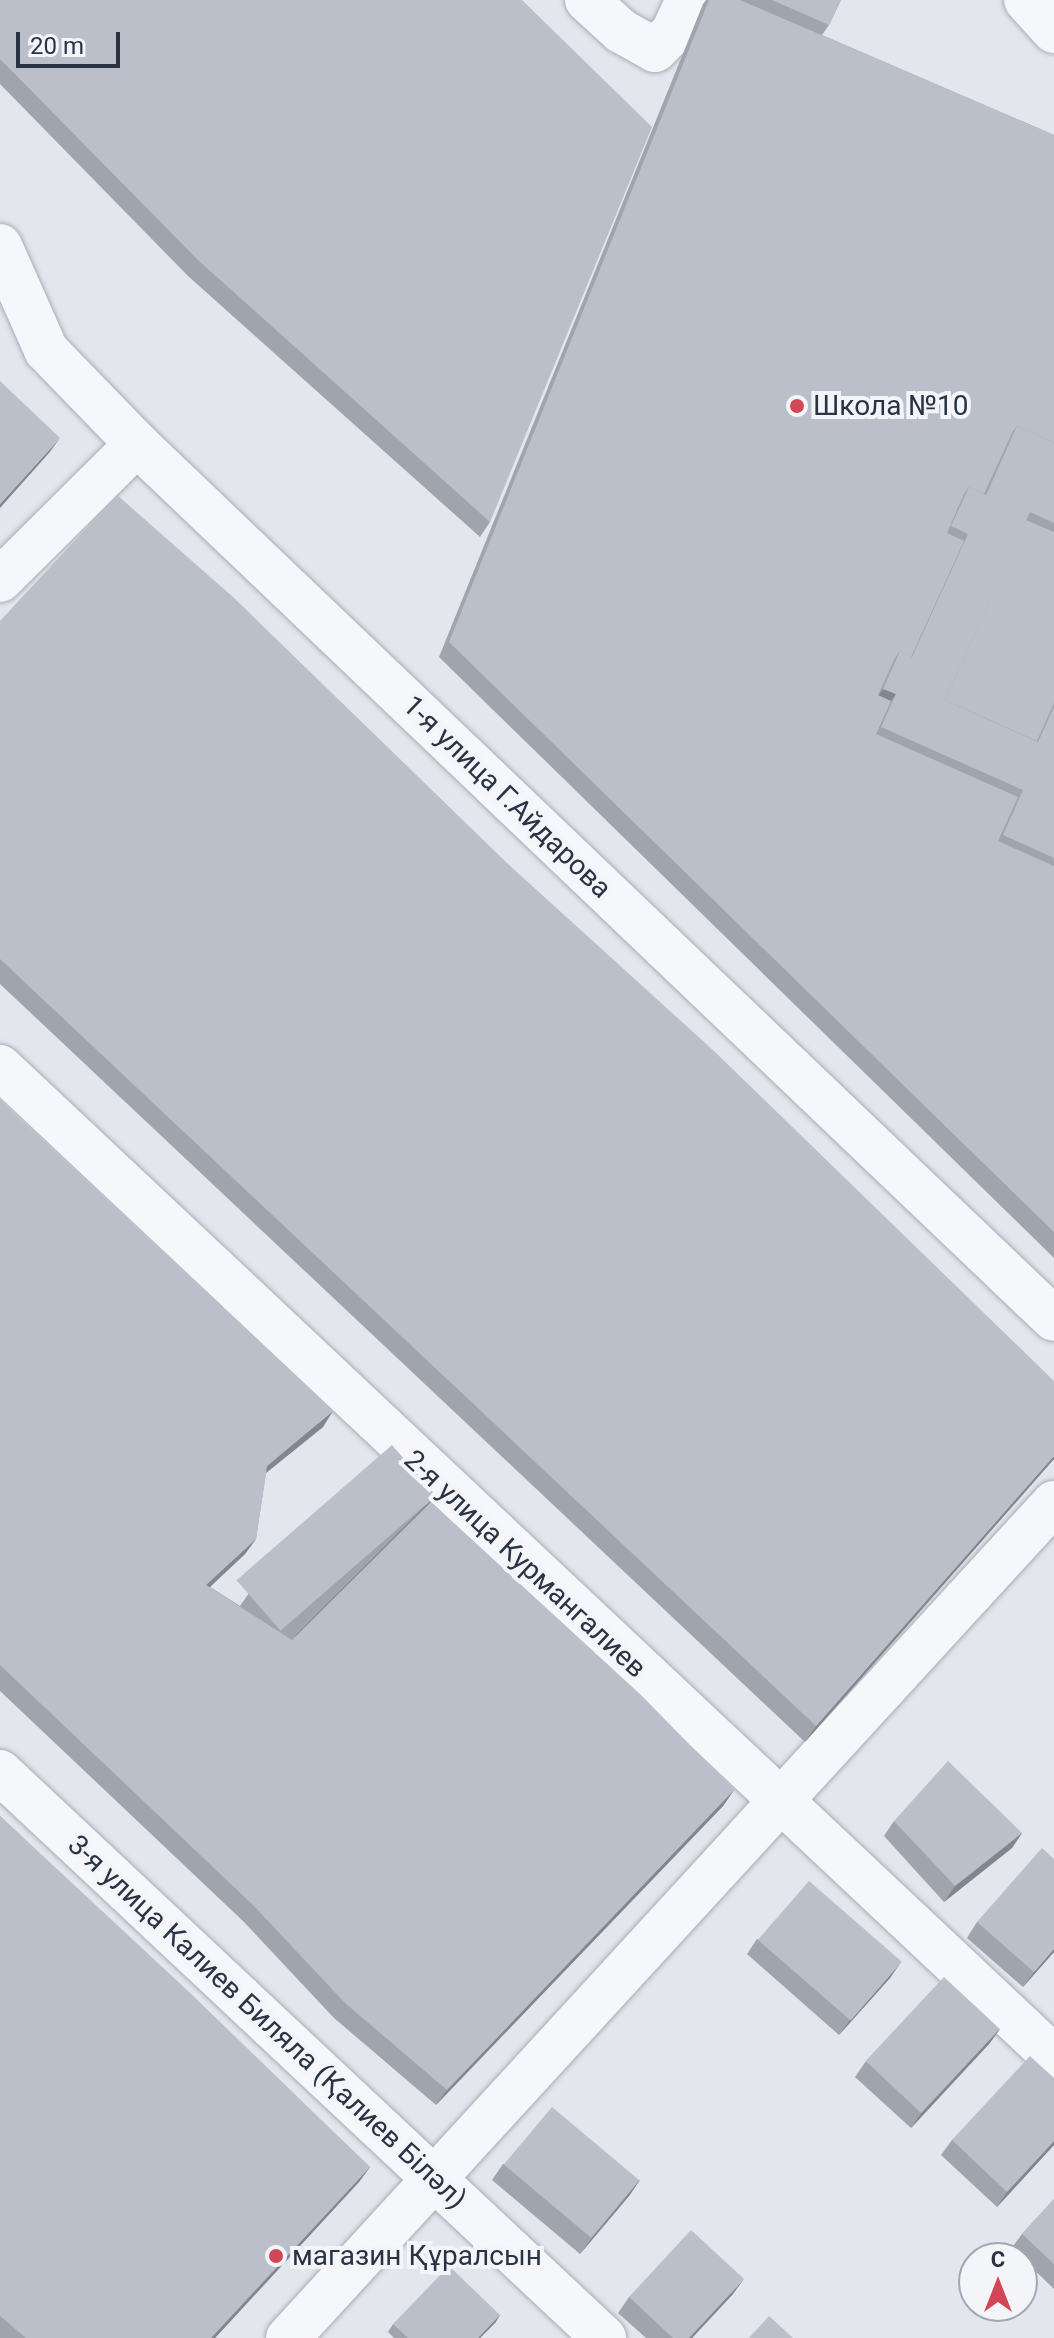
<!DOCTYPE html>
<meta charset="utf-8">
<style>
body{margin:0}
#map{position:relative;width:1054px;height:2338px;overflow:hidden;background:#e3e6ec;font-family:Roboto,sans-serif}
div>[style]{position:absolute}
.roads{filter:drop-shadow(0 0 2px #a8adb6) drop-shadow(0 0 2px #a8adb6)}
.minor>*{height:44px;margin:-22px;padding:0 22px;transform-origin:22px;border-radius:22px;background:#f6f7fa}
.wall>*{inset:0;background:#a0a4ad}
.shaded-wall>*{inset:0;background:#82868d}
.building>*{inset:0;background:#babfc9;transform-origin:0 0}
.dots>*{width:22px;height:22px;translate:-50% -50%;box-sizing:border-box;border:4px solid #f3f5f9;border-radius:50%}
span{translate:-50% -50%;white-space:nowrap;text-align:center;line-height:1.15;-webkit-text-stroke:8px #f3f5f9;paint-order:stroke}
.poi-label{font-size:28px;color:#2a3344}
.left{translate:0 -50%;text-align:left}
.street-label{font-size:28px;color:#2a3344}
.north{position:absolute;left:958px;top:2242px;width:80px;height:80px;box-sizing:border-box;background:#f3f5f9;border:2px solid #a3a7b1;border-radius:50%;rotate:0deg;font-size:22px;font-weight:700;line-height:32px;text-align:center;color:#2a3344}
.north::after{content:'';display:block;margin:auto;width:28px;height:36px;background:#d24756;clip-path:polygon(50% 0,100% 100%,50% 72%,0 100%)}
.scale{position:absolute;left:16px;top:32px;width:104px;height:36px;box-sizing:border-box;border:4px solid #2a3344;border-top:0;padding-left:10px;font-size:24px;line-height:28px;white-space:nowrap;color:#2a3344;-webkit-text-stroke:6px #f3f5f9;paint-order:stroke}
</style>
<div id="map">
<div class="roads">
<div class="minor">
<i style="left:587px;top:0;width:46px;rotate:42.4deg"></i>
<i style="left:621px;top:31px;width:39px;rotate:29deg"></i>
<i style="left:655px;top:50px;width:25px;rotate:-45deg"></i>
<i style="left:673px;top:32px;width:35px;rotate:-65deg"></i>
<i style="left:1026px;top:0;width:42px;rotate:47.9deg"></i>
<i style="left:0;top:246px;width:114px;rotate:66.1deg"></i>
<i style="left:46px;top:350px;width:131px;rotate:45.9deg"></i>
<i style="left:137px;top:444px;width:1267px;rotate:43.66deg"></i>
<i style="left:0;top:580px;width:193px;rotate:-44.8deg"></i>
<i style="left:0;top:1067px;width:1446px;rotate:43.21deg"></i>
<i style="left:0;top:1772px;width:828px;rotate:43.14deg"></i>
<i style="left:288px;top:2338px;width:1133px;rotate:-47.47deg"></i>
</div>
</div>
<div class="wall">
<i style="clip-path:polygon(0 0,490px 522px,480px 537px,188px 276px,0 84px)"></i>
<i style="clip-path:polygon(706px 0,841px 0,829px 25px,822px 35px,1054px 135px,1054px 1258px,439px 657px,703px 4px)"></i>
<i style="clip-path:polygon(0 621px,1054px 1459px,805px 1742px,0 984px)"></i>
<i style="clip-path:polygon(0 1100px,323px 1427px,266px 1473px,256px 1539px,245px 1554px,210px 1587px,240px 1606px,249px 1593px,431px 1502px,734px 1790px,723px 1806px,436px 2105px,334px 2018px,243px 1921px,0 1691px)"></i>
<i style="clip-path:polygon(0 1816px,370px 2167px,359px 2182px,215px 2338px,0 2338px)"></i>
<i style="clip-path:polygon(894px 1821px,1022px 1833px,1012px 1848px,944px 1902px,884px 1836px)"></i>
<i style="clip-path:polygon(1054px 1859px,1054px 1952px,1023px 1987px,967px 1938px,977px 1922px)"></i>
<i style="clip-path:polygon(757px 1939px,901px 1962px,890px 1978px,839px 2035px,747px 1954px)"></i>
<i style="clip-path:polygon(1000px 2029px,989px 2044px,911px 2128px,855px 2077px,866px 2061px)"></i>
<i style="clip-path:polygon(1054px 2078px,1054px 2145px,997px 2207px,941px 2155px,952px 2140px)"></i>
<i style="clip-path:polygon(503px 2164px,640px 2180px,629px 2196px,580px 2254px,492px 2180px)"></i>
<i style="clip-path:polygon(1054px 2199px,1054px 2289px,1022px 2258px,1011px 2249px,1022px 2234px)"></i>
<i style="clip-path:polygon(733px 2294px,692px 2338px,646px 2338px,618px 2313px,629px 2297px)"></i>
<i style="clip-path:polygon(500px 2315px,495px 2323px,480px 2338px,394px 2338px,388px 2332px,393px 2324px)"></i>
</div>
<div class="shaded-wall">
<i style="clip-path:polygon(60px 438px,49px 453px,0 508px,0 504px)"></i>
<i style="clip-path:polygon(883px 689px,896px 694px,880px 716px,868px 711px)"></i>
<i style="clip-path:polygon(333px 1411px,323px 1427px,256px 1481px,267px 1466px)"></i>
<i style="clip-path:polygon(1054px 1456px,1054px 1459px,805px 1742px,816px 1726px)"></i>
<i style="clip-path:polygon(436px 1495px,420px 1517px,282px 1656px,297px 1634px)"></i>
<i style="clip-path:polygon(256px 1539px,245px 1554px,196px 1600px,206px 1585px)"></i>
<i style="clip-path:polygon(734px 1790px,723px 1806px,436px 2105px,447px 2090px)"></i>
<i style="clip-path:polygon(1022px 1833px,1012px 1848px,944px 1902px,955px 1886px)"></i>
<i style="clip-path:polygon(1054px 1949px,1054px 1952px,1023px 1987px,1034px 1972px)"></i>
<i style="clip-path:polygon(901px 1962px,890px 1978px,839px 2035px,850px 2020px)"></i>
<i style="clip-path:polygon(1000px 2029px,989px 2044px,911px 2128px,922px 2112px)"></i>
<i style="clip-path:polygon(1054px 2141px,1054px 2145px,997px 2207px,1007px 2192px)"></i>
<i style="clip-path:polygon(370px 2167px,359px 2182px,215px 2338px,211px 2338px)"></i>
<i style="clip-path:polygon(640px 2180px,629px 2196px,580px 2254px,591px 2239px)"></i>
<i style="clip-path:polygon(744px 2279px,733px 2294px,692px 2338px,689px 2338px)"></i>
<i style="clip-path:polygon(500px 2315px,495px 2323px,480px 2338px,478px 2338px)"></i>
</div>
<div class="building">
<i style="clip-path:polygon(0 0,522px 0,652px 127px,490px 522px,199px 261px,0 59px)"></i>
<i style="clip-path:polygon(709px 0,740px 0,1054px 135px,1054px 443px,1017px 426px,1012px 433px,984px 494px,969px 487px,964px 494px,947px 533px,964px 541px,911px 657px,900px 651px,895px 658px,878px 695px,891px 701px,876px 734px,1018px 797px,998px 841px,1054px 866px,1054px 1232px,449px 642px)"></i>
<i style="clip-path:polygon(772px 0,841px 0,829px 25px)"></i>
<i style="clip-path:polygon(0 381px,60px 438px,0 504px)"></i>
<i style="clip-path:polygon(1017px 426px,1054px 443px,1054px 523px,1030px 512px,945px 700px,1038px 742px,1054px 707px,1054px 858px,1003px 835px,1023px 790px,881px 727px,896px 694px,883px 689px,900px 651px,912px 657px,968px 534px,951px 526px,969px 487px,986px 495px)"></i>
<i style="clip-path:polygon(117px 495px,233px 597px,507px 863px,714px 1051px,1054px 1381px,1054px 1456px,816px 1726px,0 959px,0 621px)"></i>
<i style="clip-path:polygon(1026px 520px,1054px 532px,1054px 703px,1037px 741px,945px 700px)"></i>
<i style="clip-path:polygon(0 1100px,333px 1411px,267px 1466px,256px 1539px,206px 1585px,292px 1640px,431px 1502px,641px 1695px,734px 1790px,447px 2090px,345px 2003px,254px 1906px,0 1665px)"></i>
<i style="left:392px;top:1445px;width:67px;height:206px;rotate:49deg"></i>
<i style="clip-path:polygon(948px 1761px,1022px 1833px,955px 1886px,894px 1821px)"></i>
<i style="clip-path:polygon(0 1816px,187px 1990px,370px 2167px,211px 2338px,26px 2338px,0 2316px)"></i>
<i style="clip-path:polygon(1042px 1848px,1054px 1859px,1054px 1949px,1034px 1972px,977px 1922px)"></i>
<i style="left:809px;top:1881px;width:123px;height:78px;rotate:41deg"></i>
<i style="left:944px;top:1977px;width:76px;height:115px;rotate:43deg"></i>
<i style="clip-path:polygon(1030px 2056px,1054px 2078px,1054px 2141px,1007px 2192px,952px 2140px)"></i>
<i style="left:552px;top:2107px;width:114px;height:75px;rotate:40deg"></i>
<i style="clip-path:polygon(1054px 2199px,1054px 2264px,1022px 2234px)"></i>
<i style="clip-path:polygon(691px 2230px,744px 2279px,689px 2338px,673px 2338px,629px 2297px)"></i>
<i style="clip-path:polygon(449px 2266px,500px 2315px,478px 2338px,408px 2338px,393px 2324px)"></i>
<i style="clip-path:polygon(769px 2316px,793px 2338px,749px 2338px)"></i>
</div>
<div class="dots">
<i style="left:797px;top:406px;background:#d24756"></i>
<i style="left:276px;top:2256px;background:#d24756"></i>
</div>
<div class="poi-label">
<span class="left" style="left:813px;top:406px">Школа №10</span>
<span class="left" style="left:292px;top:2256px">магазин Құралсын</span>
</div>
<div class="street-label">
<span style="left:507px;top:797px;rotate:44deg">1-я улица Г.Айдарова</span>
<span style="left:525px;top:1564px;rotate:43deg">2-я улица Курмангалиев</span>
<span style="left:267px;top:2022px;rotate:43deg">3-я улица Калиев Биляла (Қалиев Біләл)</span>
</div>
<div class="north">С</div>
<div class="scale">20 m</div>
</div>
